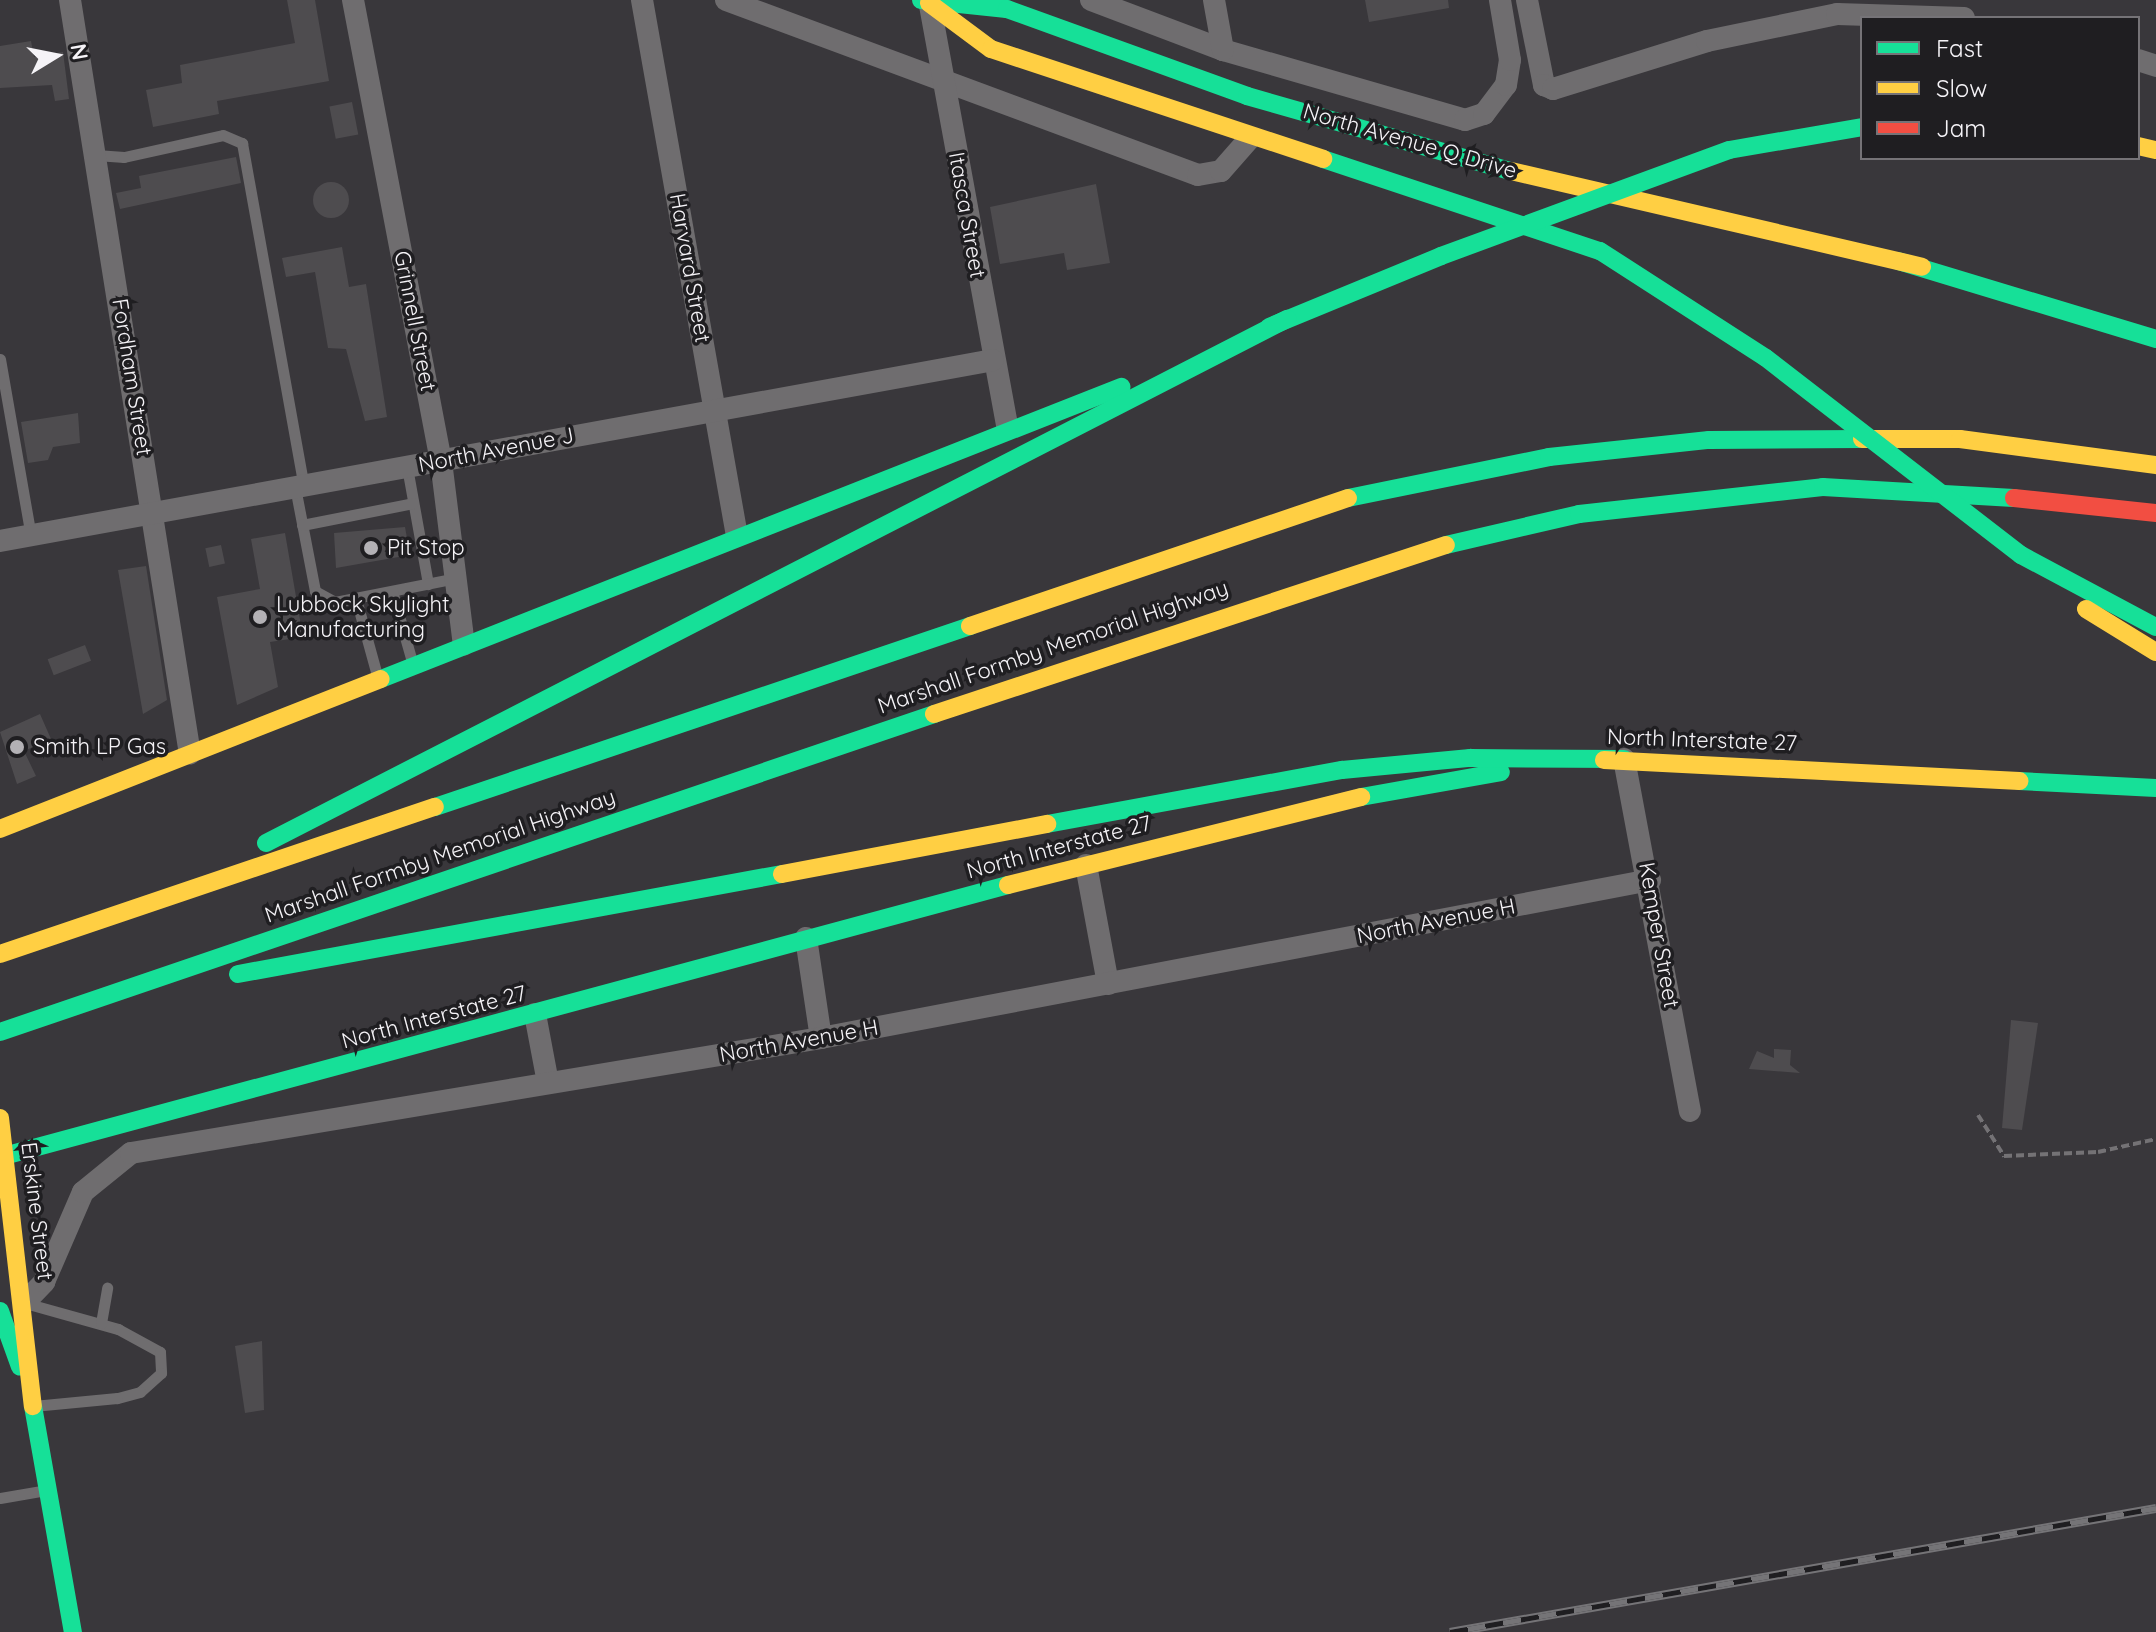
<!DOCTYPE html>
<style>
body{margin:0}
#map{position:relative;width:2156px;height:1632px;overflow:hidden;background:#39373b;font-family:Quicksand,sans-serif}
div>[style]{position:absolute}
.building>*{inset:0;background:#4e4c4f;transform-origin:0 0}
.round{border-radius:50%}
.path>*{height:4px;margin-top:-2px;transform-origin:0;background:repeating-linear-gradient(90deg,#747275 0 8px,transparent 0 12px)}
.lane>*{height:11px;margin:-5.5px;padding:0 5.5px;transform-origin:5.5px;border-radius:5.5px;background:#6f6d6f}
.street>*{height:22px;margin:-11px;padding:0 11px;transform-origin:11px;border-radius:11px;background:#6f6d6f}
.fast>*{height:18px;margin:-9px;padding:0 9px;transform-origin:9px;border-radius:9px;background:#16e098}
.slow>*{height:18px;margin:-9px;padding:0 9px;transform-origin:9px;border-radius:9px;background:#ffcf43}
.jam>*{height:18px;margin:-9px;padding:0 9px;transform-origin:9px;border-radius:9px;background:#f24e42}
.rail>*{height:9px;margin-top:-4.5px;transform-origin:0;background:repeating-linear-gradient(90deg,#1f1e21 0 18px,#757477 0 36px);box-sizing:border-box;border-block:2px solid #757477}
.fast-bridge>*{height:18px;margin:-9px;padding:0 9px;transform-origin:9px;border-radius:9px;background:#16e098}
.dots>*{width:22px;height:22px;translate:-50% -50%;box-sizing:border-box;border:4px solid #1f1e21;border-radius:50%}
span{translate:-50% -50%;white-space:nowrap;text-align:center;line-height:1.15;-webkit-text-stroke:7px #1f1e21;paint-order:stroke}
.street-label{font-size:22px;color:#f5f3f7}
.poi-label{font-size:22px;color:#f5f3f7}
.left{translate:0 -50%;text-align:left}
.legend{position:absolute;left:1860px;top:16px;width:280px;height:144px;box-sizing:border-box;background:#1f1e21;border:2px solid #757377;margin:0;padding:10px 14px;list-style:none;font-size:24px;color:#f5f3f7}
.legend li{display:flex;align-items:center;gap:16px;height:40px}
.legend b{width:40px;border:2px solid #757377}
.north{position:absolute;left:16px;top:16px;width:80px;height:80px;-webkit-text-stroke:6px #1f1e21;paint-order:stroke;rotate:80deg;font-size:22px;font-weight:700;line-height:32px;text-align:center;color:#f5f3f7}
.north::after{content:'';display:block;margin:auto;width:28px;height:36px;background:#f5f3f7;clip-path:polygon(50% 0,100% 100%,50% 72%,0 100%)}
</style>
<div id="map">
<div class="building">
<i style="clip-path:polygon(287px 0,315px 0,329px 81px,217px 101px,219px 114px,153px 127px,146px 90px,182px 83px,180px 65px,295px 43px)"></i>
<i style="clip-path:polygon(1365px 0,1448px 0,1449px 8px,1369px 22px)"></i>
<i style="clip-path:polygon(31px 41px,34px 57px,63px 52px,69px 99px,55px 101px,52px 85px,0 88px,0 46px)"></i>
<i style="left:352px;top:102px;width:33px;height:23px;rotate:79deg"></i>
<i style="clip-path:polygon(236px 157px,241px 183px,120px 209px,116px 193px,141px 188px,139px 176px)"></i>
<i class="round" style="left:313px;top:182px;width:36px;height:36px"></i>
<i style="clip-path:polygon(1096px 184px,1110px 263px,1067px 270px,1064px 253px,1000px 264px,990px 207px)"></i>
<i style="clip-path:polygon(342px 247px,349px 287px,366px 284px,387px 417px,365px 421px,346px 349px,328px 348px,315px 272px,286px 277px,282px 258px)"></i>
<i style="clip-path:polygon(78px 413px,80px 443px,53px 447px,48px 460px,28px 463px,21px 422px)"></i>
<i style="clip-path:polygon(405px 527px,410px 555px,336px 568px,334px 533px)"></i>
<i style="clip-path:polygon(285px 533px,303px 637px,270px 642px,278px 687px,237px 705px,217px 597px,260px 589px,251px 539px)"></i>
<i style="left:221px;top:545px;width:19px;height:16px;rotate:78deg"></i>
<i style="clip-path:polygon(146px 566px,167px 700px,143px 714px,118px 570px)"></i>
<i style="left:85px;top:645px;width:17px;height:40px;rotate:69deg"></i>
<i style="clip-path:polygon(40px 714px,51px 739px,24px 751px,36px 776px,17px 784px,0 732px)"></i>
<i style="clip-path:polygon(2011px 1020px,2038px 1023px,2022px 1130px,2002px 1128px)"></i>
<i style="clip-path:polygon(1774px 1049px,1791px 1050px,1790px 1065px,1800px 1073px,1749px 1069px,1757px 1051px,1774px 1058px)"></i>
<i style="clip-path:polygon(262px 1341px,264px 1410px,245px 1413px,235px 1346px)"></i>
</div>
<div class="path">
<i style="left:1978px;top:1115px;width:49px;rotate:57.6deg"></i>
<i style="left:2004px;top:1156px;width:94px;rotate:-2.4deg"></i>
<i style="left:2098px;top:1152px;width:59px;rotate:-12.6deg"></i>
</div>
<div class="lane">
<i style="left:96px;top:155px;width:28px;rotate:4deg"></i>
<i style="left:124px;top:157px;width:101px;rotate:-12.5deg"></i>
<i style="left:223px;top:135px;width:21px;rotate:23deg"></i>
<i style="left:242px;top:143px;width:349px;rotate:79.8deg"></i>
<i style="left:0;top:359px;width:180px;rotate:80.1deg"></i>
<i style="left:407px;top:467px;width:119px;rotate:79.8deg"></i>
<i style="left:295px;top:487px;width:106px;rotate:79.1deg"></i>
<i style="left:315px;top:591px;width:23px;rotate:29deg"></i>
<i style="left:335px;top:602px;width:123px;rotate:-11.2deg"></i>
<i style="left:302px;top:525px;width:113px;rotate:-11.2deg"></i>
<i style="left:392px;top:591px;width:77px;rotate:74.2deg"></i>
<i style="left:356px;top:599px;width:83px;rotate:74.6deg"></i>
<i style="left:25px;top:1303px;width:97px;rotate:15.6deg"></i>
<i style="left:118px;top:1329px;width:48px;rotate:28.7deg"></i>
<i style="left:160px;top:1352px;width:21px;rotate:87deg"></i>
<i style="left:161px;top:1373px;width:28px;rotate:138deg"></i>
<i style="left:140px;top:1392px;width:24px;rotate:165deg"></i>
<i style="left:117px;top:1398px;width:84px;rotate:174.6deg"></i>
<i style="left:101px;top:1323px;width:36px;rotate:-80deg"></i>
<i style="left:0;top:1498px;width:48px;rotate:-9.7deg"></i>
</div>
<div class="street">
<i style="left:70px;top:0;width:763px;rotate:80.96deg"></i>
<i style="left:353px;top:0;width:469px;rotate:79.2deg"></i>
<i style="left:441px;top:461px;width:185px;rotate:82.9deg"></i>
<i style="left:642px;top:0;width:544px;rotate:79.95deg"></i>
<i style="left:726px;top:0;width:503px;rotate:20.34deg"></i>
<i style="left:1198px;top:175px;width:23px;rotate:-10deg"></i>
<i style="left:1221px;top:171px;width:43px;rotate:-48.8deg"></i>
<i style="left:929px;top:0;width:436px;rotate:79.6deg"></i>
<i style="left:1091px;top:0;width:141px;rotate:20.7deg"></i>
<i style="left:1223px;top:50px;width:252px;rotate:16.1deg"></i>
<i style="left:1465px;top:120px;width:20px;rotate:-18deg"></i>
<i style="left:1484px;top:114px;width:36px;rotate:-53deg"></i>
<i style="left:1506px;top:85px;width:25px;rotate:-81deg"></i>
<i style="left:1510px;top:60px;width:61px;rotate:-99.5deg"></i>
<i style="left:1214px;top:0;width:51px;rotate:79.8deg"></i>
<i style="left:1527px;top:0;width:87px;rotate:78.7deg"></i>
<i style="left:1544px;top:85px;width:10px;rotate:24deg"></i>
<i style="left:1553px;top:89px;width:161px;rotate:-17.3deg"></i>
<i style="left:1707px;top:41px;width:133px;rotate:-11.7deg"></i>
<i style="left:1837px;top:14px;width:127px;rotate:1.8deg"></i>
<i style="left:2138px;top:60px;width:19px;rotate:18deg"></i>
<i style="left:0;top:541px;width:1009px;rotate:-10.33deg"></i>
<i style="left:1624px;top:759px;width:358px;rotate:79.4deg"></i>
<i style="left:1086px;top:865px;width:121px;rotate:79.5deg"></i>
<i style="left:806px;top:938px;width:101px;rotate:81.5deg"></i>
<i style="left:535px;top:1014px;width:70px;rotate:79.3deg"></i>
<i style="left:25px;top:1302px;width:28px;rotate:-46deg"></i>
<i style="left:44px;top:1282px;width:98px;rotate:-66.6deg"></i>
<i style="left:83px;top:1192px;width:62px;rotate:-39.1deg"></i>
<i style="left:131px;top:1153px;width:700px;rotate:-9.46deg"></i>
<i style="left:821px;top:1038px;width:844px;rotate:-10.79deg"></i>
</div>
<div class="fast">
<i style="left:921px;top:0;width:86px;rotate:6deg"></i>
<i style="left:1007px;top:9px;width:255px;rotate:19.9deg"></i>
<i style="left:1247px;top:96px;width:274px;rotate:15.9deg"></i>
<i style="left:1729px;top:150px;width:135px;rotate:-9.8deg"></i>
<i style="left:1323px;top:159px;width:292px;rotate:18.4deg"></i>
<i style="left:1600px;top:251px;width:197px;rotate:32.8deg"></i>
<i style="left:1898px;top:261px;width:270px;rotate:16.8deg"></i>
<i style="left:1269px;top:327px;width:186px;rotate:-22.4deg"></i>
<i style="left:1348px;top:498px;width:205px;rotate:-11.5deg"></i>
<i style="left:1549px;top:457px;width:161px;rotate:-6.1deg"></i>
<i style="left:1709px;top:440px;width:153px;rotate:-0.4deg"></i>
<i style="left:1446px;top:545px;width:137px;rotate:-13.1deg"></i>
<i style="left:1579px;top:514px;width:245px;rotate:-6.3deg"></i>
<i style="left:1823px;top:487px;width:191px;rotate:3.3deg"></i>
<i style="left:2021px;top:555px;width:153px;rotate:28.1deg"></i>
<i style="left:381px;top:679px;width:796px;rotate:-21.53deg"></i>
<i style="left:2019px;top:781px;width:137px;rotate:2.9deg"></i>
<i style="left:1361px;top:797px;width:142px;rotate:-10.1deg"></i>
<i style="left:435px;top:807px;width:565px;rotate:-18.69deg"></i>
<i style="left:1047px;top:824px;width:300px;rotate:-10.4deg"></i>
<i style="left:1342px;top:770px;width:129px;rotate:-5.4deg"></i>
<i style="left:1470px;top:758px;width:154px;rotate:0.4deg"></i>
<i style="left:266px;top:843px;width:1148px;rotate:-27.17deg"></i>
<i style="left:238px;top:974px;width:553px;rotate:-10.42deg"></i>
<i style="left:0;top:1032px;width:987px;rotate:-18.8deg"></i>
<i style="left:0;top:1157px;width:1044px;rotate:-15.1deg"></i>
<i style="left:0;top:1311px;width:59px;rotate:70.3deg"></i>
<i style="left:33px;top:1406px;width:230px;rotate:80deg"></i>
</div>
<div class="slow">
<i style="left:929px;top:3px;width:77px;rotate:36.6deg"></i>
<i style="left:991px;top:49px;width:350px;rotate:18.3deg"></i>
<i style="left:2138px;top:146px;width:18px;rotate:13deg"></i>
<i style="left:1511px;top:171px;width:422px;rotate:13.1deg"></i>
<i style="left:1862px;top:439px;width:98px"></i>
<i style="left:1960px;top:439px;width:198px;rotate:7.6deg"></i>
<i style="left:2086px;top:609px;width:82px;rotate:31.6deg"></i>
<i style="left:970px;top:626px;width:399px;rotate:-18.7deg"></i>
<i style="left:934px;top:714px;width:539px;rotate:-18.27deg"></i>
<i style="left:1604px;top:760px;width:416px;rotate:2.9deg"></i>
<i style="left:0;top:829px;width:409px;rotate:-21.5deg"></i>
<i style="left:782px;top:874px;width:270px;rotate:-10.7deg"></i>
<i style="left:1008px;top:885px;width:364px;rotate:-14deg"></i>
<i style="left:0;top:954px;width:459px;rotate:-18.7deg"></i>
<i style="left:0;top:1118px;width:290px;rotate:83.5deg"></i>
</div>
<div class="jam">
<i style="left:2014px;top:498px;width:143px;rotate:6deg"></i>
</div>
<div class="rail">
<i style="left:1450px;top:1632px;width:717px;rotate:-9.96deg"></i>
</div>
<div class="fast-bridge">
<i style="left:1441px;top:256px;width:307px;rotate:-20.2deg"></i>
<i style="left:1766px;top:358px;width:322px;rotate:37.7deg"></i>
</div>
<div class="dots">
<i style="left:371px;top:548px;background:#b3b1b5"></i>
<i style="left:260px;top:617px;background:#b3b1b5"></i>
<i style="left:17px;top:747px;background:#b3b1b5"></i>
</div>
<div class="street-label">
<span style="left:1410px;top:141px;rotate:16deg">North Avenue Q Drive</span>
<span style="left:967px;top:215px;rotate:80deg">Itasca Street</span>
<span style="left:690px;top:268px;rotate:80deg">Harvard Street</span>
<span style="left:415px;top:321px;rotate:79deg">Grinnell Street</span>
<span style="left:132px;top:377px;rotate:81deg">Fordham Street</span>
<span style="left:496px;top:450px;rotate:-11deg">North Avenue J</span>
<span style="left:1053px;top:647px;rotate:-19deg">Marshall Formby Memorial Highway</span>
<span style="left:1702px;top:740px;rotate:2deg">North Interstate 27</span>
<span style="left:1059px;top:847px;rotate:-15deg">North Interstate 27</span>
<span style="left:440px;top:856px;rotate:-19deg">Marshall Formby Memorial Highway</span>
<span style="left:1436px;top:921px;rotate:-11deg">North Avenue H</span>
<span style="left:1659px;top:935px;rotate:80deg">Kemper Street</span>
<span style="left:434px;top:1017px;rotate:-15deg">North Interstate 27</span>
<span style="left:799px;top:1041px;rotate:-10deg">North Avenue H</span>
<span style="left:37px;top:1211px;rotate:83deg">Erskine Street</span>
</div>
<div class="poi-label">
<span class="left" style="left:387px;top:548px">Pit Stop</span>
<span class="left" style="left:276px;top:617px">Lubbock Skylight<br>Manufacturing</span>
<span class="left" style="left:33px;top:747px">Smith LP Gas</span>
</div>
<ul class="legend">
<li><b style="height:10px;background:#16e098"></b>Fast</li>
<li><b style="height:10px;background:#ffcf43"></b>Slow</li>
<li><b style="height:10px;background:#f24e42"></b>Jam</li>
</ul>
<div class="north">N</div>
</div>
